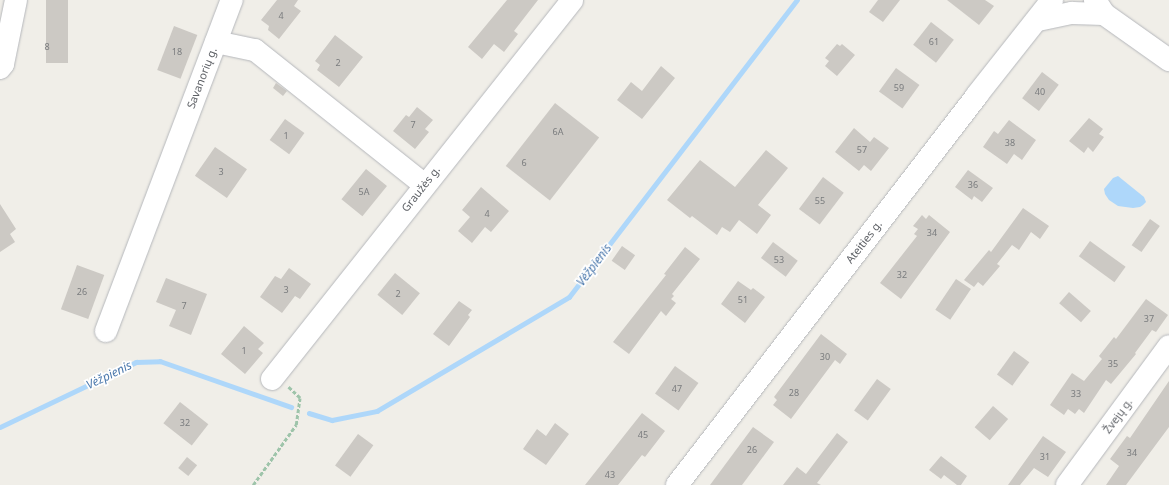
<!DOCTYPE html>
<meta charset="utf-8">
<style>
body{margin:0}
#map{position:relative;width:1169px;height:485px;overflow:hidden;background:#f0eee8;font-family:"Noto Sans",sans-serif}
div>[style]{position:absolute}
.water>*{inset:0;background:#aed7fa}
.stream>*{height:4.5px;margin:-2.25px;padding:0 2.25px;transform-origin:2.25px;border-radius:2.25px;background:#aed7fa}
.building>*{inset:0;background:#ccc9c4;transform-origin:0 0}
.path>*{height:2.5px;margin-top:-1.25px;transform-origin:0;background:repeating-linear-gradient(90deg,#9ec4aa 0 4px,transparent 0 6px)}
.roads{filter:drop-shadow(0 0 1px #b5b7bb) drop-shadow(0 0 1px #b5b7bb)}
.minor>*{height:22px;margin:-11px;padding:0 11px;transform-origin:11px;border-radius:11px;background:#fff}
span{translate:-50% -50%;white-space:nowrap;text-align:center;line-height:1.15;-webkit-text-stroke:3.5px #fff;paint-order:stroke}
.number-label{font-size:9px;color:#7a7c7e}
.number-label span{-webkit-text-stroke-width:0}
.street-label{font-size:11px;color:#5f6267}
.water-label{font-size:12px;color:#4b78ac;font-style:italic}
</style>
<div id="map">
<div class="water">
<i style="clip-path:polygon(1118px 176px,1144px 197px,1146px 202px,1143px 205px,1140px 207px,1133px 208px,1118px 206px,1109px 200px,1105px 194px,1104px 189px,1113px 178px)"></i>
</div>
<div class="stream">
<i style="left:309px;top:413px;width:24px;rotate:17deg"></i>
<i style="left:332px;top:420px;width:46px;rotate:-11.3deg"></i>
<i style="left:377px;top:411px;width:223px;rotate:-30.7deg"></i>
<i style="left:569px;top:297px;width:374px;rotate:-52.5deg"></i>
<i style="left:0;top:427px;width:151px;rotate:-25.5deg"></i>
<i style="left:136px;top:362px;width:24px;rotate:-2deg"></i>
<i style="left:160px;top:361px;width:139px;rotate:19.3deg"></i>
</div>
<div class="building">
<i style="left:46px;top:0;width:22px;height:63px"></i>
<i style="clip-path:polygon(277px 0,298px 0,294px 6px,301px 11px,279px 39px,268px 30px,269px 26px,261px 20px)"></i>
<i style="clip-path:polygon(507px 0,538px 0,514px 31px,518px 34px,504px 52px,494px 44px,482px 59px,468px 47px)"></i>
<i style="clip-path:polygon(878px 0,900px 0,883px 22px,869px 12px)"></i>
<i style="clip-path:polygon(947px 0,985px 0,994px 6px,979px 25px)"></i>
<i style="left:931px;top:22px;width:29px;height:29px;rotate:38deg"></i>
<i style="left:174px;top:26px;width:25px;height:47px;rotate:21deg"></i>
<i style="clip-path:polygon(335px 35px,363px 57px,339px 87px,317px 70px,320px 65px,315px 61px)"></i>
<i style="clip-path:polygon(837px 44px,840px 46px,842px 44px,855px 55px,837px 76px,825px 66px,829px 61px,825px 58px)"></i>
<i style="clip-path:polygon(661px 66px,675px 78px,642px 119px,617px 100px,631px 82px,642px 91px)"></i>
<i style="left:896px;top:68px;width:29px;height:29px;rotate:36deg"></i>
<i style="left:1042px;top:72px;width:21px;height:33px;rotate:37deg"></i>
<i style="clip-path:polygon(276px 83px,287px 91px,283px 96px,273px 88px)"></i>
<i style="left:555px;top:103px;width:56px;height:80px;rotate:38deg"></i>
<i style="clip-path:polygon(417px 107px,433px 120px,425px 129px,429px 132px,415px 149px,393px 131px,406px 115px,409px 117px)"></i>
<i style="clip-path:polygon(1089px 118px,1103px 129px,1099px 134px,1104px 137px,1093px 152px,1088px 147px,1084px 153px,1069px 141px)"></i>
<i style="left:285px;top:119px;width:24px;height:26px;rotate:36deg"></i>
<i style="clip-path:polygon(1009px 120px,1036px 140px,1022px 160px,1014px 154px,1007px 164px,983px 147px,994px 131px,998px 134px)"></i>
<i style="clip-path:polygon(854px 128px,870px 142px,874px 137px,889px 148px,871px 171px,864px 165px,859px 171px,835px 152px)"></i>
<i style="left:215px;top:147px;width:39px;height:35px;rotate:35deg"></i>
<i style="clip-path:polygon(766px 150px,788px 168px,758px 205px,771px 215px,757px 234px,739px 220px,730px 232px,722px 227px,717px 235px,692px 216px,690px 218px,667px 200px,700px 160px,735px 187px)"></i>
<i style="left:366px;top:169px;width:27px;height:39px;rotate:39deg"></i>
<i style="clip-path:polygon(968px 170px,993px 188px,982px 202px,974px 196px,972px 200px,955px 187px)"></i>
<i style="left:823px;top:177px;width:26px;height:40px;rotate:37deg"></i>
<i style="clip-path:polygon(481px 187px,509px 211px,491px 232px,485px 227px,472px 243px,458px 231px,470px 217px,462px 210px)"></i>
<i style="clip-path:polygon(0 204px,16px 229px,10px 234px,15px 242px,0 252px)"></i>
<i style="clip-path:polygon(1023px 208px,1049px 226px,1040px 239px,1031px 232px,1019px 250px,1012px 245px,997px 264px,1000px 266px,983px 286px,978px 282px,974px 287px,964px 280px,989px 250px,991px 252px)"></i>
<i style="clip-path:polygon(922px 215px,926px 219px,929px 215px,950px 232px,901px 299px,880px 283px,917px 236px,914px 234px,918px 229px,913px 226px)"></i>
<i style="left:1150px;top:219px;width:12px;height:32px;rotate:35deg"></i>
<i style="left:1090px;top:241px;width:44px;height:19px;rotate:36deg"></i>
<i style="left:773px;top:242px;width:31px;height:20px;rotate:37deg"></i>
<i style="left:622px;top:246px;width:16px;height:18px;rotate:35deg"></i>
<i style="clip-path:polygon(685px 247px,700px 259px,672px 294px,674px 296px,671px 299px,676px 303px,666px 316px,661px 311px,629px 354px,613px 342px,666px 275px,664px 274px)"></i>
<i style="left:77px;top:265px;width:29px;height:47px;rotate:20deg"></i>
<i style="clip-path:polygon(289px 268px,311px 284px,300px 299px,295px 296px,282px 313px,260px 297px,275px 276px,281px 279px)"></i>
<i style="left:395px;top:273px;width:32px;height:28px;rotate:39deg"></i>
<i style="clip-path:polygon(166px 278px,207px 294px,191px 335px,169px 326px,176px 310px,156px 302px)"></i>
<i style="left:956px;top:279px;width:18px;height:37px;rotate:34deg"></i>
<i style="clip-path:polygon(738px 281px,751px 290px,753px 288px,765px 297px,745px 323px,721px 304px)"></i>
<i style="left:1069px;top:292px;width:29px;height:15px;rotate:41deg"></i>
<i style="clip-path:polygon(1146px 299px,1168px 315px,1156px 332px,1152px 330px,1135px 353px,1136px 354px,1111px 384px,1106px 380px,1084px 413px,1079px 409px,1075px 414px,1068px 409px,1064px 415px,1050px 405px,1072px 373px,1084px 381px,1102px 359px,1099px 356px,1114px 337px,1116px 339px)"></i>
<i style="clip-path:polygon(459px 301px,472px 310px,468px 315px,470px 317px,449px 346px,433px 334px)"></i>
<i style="clip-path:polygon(244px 326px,264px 343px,258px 349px,263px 353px,245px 374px,221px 354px)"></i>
<i style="clip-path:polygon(821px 334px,847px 354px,840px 364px,835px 360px,791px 419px,773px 405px,777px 400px,774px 397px)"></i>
<i style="left:1014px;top:351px;width:19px;height:29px;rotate:36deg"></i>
<i style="left:675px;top:366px;width:29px;height:34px;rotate:36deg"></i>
<i style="left:877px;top:379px;width:17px;height:39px;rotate:36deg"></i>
<i style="clip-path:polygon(1169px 381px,1169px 427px,1126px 485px,1106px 485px,1119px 466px,1110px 459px,1127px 436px,1130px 438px)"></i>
<i style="left:180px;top:402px;width:36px;height:27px;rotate:38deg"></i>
<i style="left:993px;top:406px;width:20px;height:28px;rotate:41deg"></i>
<i style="clip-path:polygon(642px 413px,665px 431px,645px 457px,642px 455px,618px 485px,585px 485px)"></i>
<i style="clip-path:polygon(555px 423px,569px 434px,546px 465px,523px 449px,537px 429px,546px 436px)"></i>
<i style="clip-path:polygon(753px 427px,774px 442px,742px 485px,710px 485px)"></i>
<i style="clip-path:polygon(837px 433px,848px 442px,817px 483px,821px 485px,783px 485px,797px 467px,806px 474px)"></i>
<i style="left:358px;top:434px;width:19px;height:39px;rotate:36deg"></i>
<i style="clip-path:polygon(1043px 436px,1066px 452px,1048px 477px,1034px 468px,1020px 485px,1008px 485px)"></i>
<i style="clip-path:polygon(941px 456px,967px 476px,961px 485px,957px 485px,944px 475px,941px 479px,929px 470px)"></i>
<i style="left:187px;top:457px;width:13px;height:14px;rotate:39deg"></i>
</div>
<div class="path">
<i style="left:253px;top:485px;width:74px;rotate:-54.4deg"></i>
<i style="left:296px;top:425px;width:27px;rotate:-82deg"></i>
<i style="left:300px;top:398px;width:16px;rotate:-137deg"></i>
</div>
<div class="roads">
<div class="minor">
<i style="left:1095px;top:0;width:17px;rotate:57deg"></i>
<i style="left:1104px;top:14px;width:80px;rotate:35.3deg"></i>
<i style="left:1038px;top:20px;width:35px;rotate:-12deg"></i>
<i style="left:1072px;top:13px;width:32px;rotate:2deg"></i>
<i style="left:216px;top:42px;width:40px;rotate:12deg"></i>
<i style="left:255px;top:50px;width:217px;rotate:38.5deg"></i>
<i style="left:0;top:68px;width:5px;rotate:-53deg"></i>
<i style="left:3px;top:64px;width:65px;rotate:-78.5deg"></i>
<i style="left:106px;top:331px;width:354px;rotate:-69.2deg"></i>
<i style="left:272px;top:379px;width:483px;rotate:-51.6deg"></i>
<i style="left:677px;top:485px;width:492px;rotate:-52.4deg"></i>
<i style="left:977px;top:95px;width:121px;rotate:-51.7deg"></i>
<i style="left:1067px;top:485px;width:172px;rotate:-53.7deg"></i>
</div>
</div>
<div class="number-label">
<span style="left:281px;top:16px">4</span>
<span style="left:934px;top:42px">61</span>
<span style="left:47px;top:47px">8</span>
<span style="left:177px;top:52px">18</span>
<span style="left:338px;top:63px">2</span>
<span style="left:899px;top:88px">59</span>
<span style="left:1040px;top:92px">40</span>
<span style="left:413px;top:125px">7</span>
<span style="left:558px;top:132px">6A</span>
<span style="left:286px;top:136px">1</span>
<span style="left:1010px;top:143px">38</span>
<span style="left:862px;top:150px">57</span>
<span style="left:524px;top:163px">6</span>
<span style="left:221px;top:172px">3</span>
<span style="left:973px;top:185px">36</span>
<span style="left:364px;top:192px">5A</span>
<span style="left:820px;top:201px">55</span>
<span style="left:487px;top:214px">4</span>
<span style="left:932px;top:233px">34</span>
<span style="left:779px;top:260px">53</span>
<span style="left:902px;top:275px">32</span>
<span style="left:286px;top:290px">3</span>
<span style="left:82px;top:292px">26</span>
<span style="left:398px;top:294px">2</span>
<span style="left:743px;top:300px">51</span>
<span style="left:184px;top:306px">7</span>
<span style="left:1149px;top:319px">37</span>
<span style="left:244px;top:351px">1</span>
<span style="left:825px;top:357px">30</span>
<span style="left:1113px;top:364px">35</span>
<span style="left:677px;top:389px">47</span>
<span style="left:794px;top:393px">28</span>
<span style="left:1076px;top:394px">33</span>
<span style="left:185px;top:423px">32</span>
<span style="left:643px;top:435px">45</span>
<span style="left:752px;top:450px">26</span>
<span style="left:1132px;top:453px">34</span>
<span style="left:1045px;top:457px">31</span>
<span style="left:610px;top:475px">43</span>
</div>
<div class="street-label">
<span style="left:202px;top:78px;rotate:-69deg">Savanorių g.</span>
<span style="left:421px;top:189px;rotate:-52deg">Graužės g.</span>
<span style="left:864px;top:242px;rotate:-52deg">Ateities g.</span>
<span style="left:1118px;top:416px;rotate:-54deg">Žvejų g.</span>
</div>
<div class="water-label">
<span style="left:594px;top:265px;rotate:-53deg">Vėžpienis</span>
<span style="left:109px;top:375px;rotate:-26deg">Vėžpienis</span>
</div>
</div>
